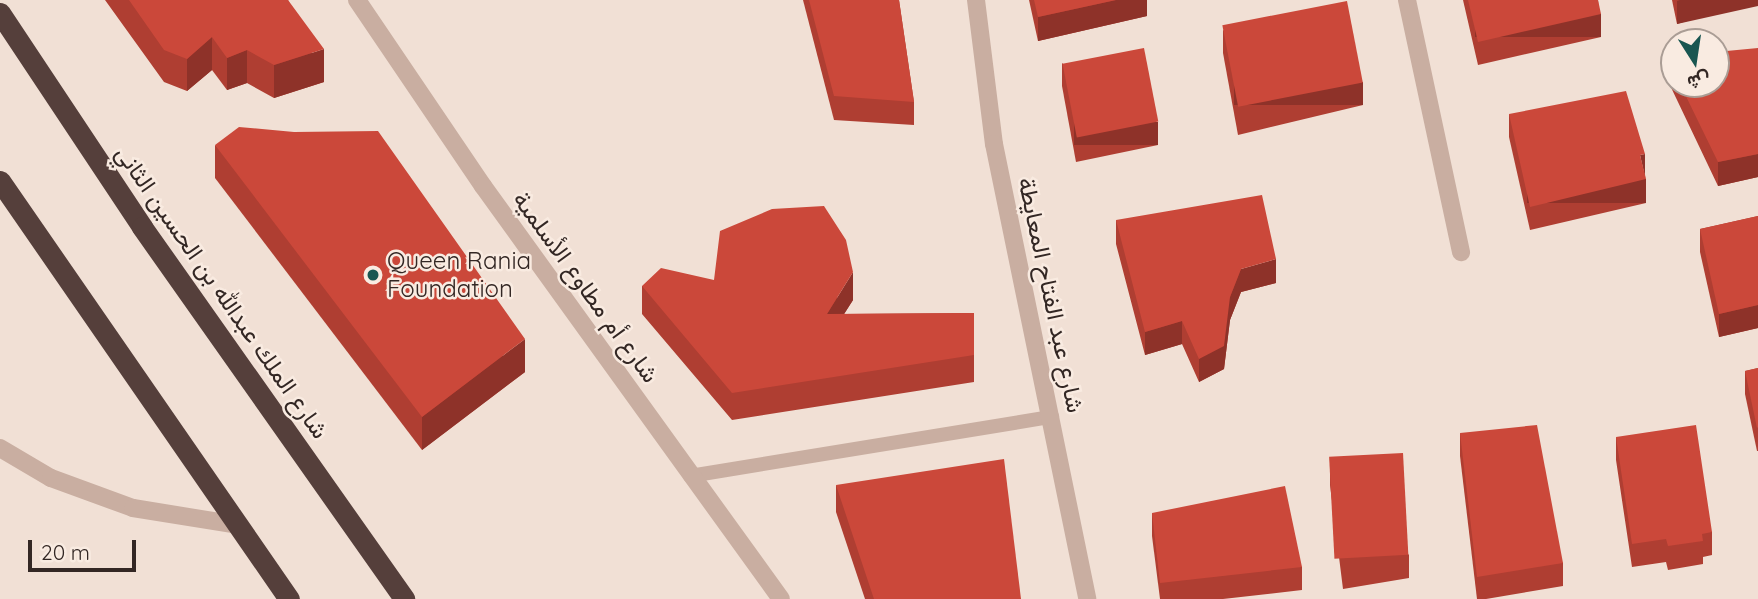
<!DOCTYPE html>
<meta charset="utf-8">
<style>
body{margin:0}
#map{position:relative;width:1758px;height:599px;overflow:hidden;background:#f1e0d5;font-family:Quicksand,Vazirmatn,sans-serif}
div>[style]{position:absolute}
.lane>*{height:14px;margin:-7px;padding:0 7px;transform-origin:7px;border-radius:7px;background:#c9aea1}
.street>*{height:18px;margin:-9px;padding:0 9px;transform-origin:9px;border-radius:9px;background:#c9aea1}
.highway>*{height:21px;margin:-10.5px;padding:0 10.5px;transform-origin:10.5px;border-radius:10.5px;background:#553f3b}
.wall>*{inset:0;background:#af3e32}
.shaded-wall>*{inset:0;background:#8e3229;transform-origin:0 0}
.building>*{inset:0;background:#cb483a;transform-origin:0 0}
.dots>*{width:19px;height:19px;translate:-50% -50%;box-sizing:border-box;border:4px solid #f9ebe1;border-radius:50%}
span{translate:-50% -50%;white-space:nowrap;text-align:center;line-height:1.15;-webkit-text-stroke:5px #f9ebe1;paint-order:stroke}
.poi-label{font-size:24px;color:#332724}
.left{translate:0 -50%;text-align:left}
.street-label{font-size:24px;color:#332724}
.north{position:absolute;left:1660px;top:28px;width:70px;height:70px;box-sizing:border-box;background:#f9ebe1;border:2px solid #aa9d95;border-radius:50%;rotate:168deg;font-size:19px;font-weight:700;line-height:28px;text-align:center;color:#332724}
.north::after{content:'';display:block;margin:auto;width:24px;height:32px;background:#195651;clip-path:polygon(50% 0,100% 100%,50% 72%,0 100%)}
.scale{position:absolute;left:28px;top:540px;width:108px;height:32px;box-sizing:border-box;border:4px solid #332724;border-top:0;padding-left:9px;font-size:21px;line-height:24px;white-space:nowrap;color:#332724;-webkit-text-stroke:5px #f9ebe1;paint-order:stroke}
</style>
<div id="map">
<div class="lane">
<i style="left:690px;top:476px;width:367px;rotate:-9.3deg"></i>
</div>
<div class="street">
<i style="left:357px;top:0;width:225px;rotate:55.9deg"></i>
<i style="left:483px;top:186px;width:509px;rotate:54.19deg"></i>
<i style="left:976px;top:0;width:145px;rotate:82.9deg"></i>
<i style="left:994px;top:144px;width:464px;rotate:78.4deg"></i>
<i style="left:1407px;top:0;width:258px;rotate:77.9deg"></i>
<i style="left:0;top:448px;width:59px;rotate:30.5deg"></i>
<i style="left:51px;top:478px;width:87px;rotate:20.1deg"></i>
<i style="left:133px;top:508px;width:106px;rotate:9.2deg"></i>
</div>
<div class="highway">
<i style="left:0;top:13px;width:257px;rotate:56.4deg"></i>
<i style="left:142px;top:227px;width:455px;rotate:54.8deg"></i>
<i style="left:0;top:181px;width:508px;rotate:55.34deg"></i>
</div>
<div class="wall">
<i style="clip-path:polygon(105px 0,288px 0,324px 82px,274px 98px,247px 83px,227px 90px,212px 70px,187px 91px,164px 82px)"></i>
<i style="clip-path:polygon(803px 0,899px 0,914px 102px,914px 125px,834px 120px)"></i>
<i style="clip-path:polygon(1029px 0,1147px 0,1147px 16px,1038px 41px)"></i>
<i style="clip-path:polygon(1463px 0,1598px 0,1601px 37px,1478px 65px)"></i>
<i style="clip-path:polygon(1672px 0,1758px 0,1677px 24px)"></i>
<i style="clip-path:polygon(1223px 30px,1363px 105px,1238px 135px,1223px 53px)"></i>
<i style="clip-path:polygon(1758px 48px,1758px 177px,1718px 186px,1667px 79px,1667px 56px,1674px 55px,1674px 84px,1716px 84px)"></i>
<i style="clip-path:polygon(1062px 63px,1158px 145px,1076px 162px,1062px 86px)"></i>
<i style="clip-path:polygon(1509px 114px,1645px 174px,1646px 203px,1530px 230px,1509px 137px)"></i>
<i style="clip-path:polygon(215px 145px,525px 372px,422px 450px,215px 178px)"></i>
<i style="clip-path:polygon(1758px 216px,1758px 328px,1719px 337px,1700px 252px,1700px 229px)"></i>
<i style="clip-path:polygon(1116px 220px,1276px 283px,1241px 292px,1230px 320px,1224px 369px,1199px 382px,1182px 344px,1145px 355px,1116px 244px)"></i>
<i style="clip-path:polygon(714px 280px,853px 300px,844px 314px,974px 313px,974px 382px,732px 420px,642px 314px,642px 286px)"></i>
<i style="clip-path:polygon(1758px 368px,1758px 451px,1757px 451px,1745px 394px,1745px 371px)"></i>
<i style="clip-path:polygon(1460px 433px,1563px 563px,1563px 586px,1486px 599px,1477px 599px,1460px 456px)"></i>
<i style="clip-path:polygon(1616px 437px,1712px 532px,1712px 555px,1703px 557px,1703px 564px,1668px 570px,1666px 562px,1632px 567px,1616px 460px)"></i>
<i style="clip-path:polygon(1330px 462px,1409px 555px,1409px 578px,1343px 589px,1330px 485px)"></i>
<i style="clip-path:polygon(836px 485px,1021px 599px,865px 599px,836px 512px)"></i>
<i style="clip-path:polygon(1152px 513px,1302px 567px,1302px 590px,1223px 599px,1160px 599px,1152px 536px)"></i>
</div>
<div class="shaded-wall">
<i style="clip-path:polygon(1116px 0,1147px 0,1147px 16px,1038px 41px,1038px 17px)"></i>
<i style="clip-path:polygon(1680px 0,1758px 0,1758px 6px,1677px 24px,1677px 1px)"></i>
<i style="left:1601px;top:14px;width:23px;height:126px;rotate:90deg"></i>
<i style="clip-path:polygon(212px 37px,212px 70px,187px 91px,187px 59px)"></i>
<i style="clip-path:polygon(324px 49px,324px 82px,274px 98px,274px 65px)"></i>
<i style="clip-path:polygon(247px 50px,247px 83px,227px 90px,227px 58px)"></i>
<i style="left:1363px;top:82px;width:23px;height:129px;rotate:90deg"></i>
<i style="left:1158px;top:122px;width:23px;height:84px;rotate:90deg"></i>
<i style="clip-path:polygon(1645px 154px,1645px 177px,1640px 155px)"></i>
<i style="clip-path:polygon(1758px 154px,1758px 177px,1718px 186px,1718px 162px)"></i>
<i style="left:1646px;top:179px;width:24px;height:119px;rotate:90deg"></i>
<i style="clip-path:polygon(1276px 259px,1276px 283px,1241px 292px,1230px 320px,1224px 369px,1199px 382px,1199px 359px,1230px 297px,1241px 269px)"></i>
<i style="clip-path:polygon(853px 272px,853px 300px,827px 341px,827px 314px)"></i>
<i style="clip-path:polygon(1758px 305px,1758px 328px,1719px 337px,1719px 314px)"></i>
<i style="clip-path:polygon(1182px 321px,1182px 344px,1145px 355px,1145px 332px)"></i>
<i style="clip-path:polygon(525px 339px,525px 372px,422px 450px,422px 417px)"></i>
</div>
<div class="building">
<i style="clip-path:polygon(129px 0,288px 0,324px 49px,274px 65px,247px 50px,227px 58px,212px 37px,187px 59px,164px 50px)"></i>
<i style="clip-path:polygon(809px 0,899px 0,914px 102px,834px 96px)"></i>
<i style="clip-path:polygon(1034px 0,1116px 0,1038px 17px)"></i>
<i style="clip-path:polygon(1468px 0,1598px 0,1601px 14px,1478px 42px)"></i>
<i style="left:1347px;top:1px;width:83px;height:127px;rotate:79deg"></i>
<i style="left:1144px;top:48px;width:75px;height:83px;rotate:79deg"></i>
<i style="clip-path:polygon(1758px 48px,1758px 154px,1718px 162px,1680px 84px,1716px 84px,1716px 52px)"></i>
<i style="clip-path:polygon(1674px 55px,1674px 71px,1667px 56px)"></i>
<i style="clip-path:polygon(1626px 91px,1645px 154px,1640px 155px,1646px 179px,1530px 207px,1509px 114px)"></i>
<i style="clip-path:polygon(239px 127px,294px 132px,378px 131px,525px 339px,422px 417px,215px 145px)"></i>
<i style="clip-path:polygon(1262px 195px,1276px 259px,1241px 269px,1230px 297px,1224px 346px,1199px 359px,1182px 321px,1145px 332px,1116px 220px)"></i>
<i style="clip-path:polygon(824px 206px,846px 240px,853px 272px,827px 314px,974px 313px,974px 355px,732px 393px,642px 286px,661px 268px,714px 280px,720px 231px,772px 209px)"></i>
<i style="clip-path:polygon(1758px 216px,1758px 305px,1719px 314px,1700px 229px)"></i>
<i style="clip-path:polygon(1758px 368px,1758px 427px,1757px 428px,1745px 371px)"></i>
<i style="clip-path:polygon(1537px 425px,1563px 563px,1477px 577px,1460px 433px)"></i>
<i style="clip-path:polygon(1696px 425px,1712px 532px,1702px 534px,1703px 541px,1668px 546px,1666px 539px,1632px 544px,1616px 437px)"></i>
<i style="left:1403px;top:453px;width:102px;height:74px;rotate:87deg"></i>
<i style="clip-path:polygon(1004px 459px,1021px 599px,874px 599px,836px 485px)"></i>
<i style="clip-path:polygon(1285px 486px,1302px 567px,1160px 583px,1152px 513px)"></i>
</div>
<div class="dots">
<i style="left:373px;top:275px;background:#195651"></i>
</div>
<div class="poi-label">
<span class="left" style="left:387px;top:275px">Queen Rania<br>Foundation</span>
</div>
<div class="street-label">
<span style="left:586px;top:287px;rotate:54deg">شارع أم مطاوع الأسلمية</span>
<span style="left:222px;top:292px;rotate:55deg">شارع الملك عبدالله بن الحسين الثاني</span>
<span style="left:1051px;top:295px;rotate:78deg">شارع عبد الفتاح المعايطة</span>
</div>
<div class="north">ش</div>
<div class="scale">20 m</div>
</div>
